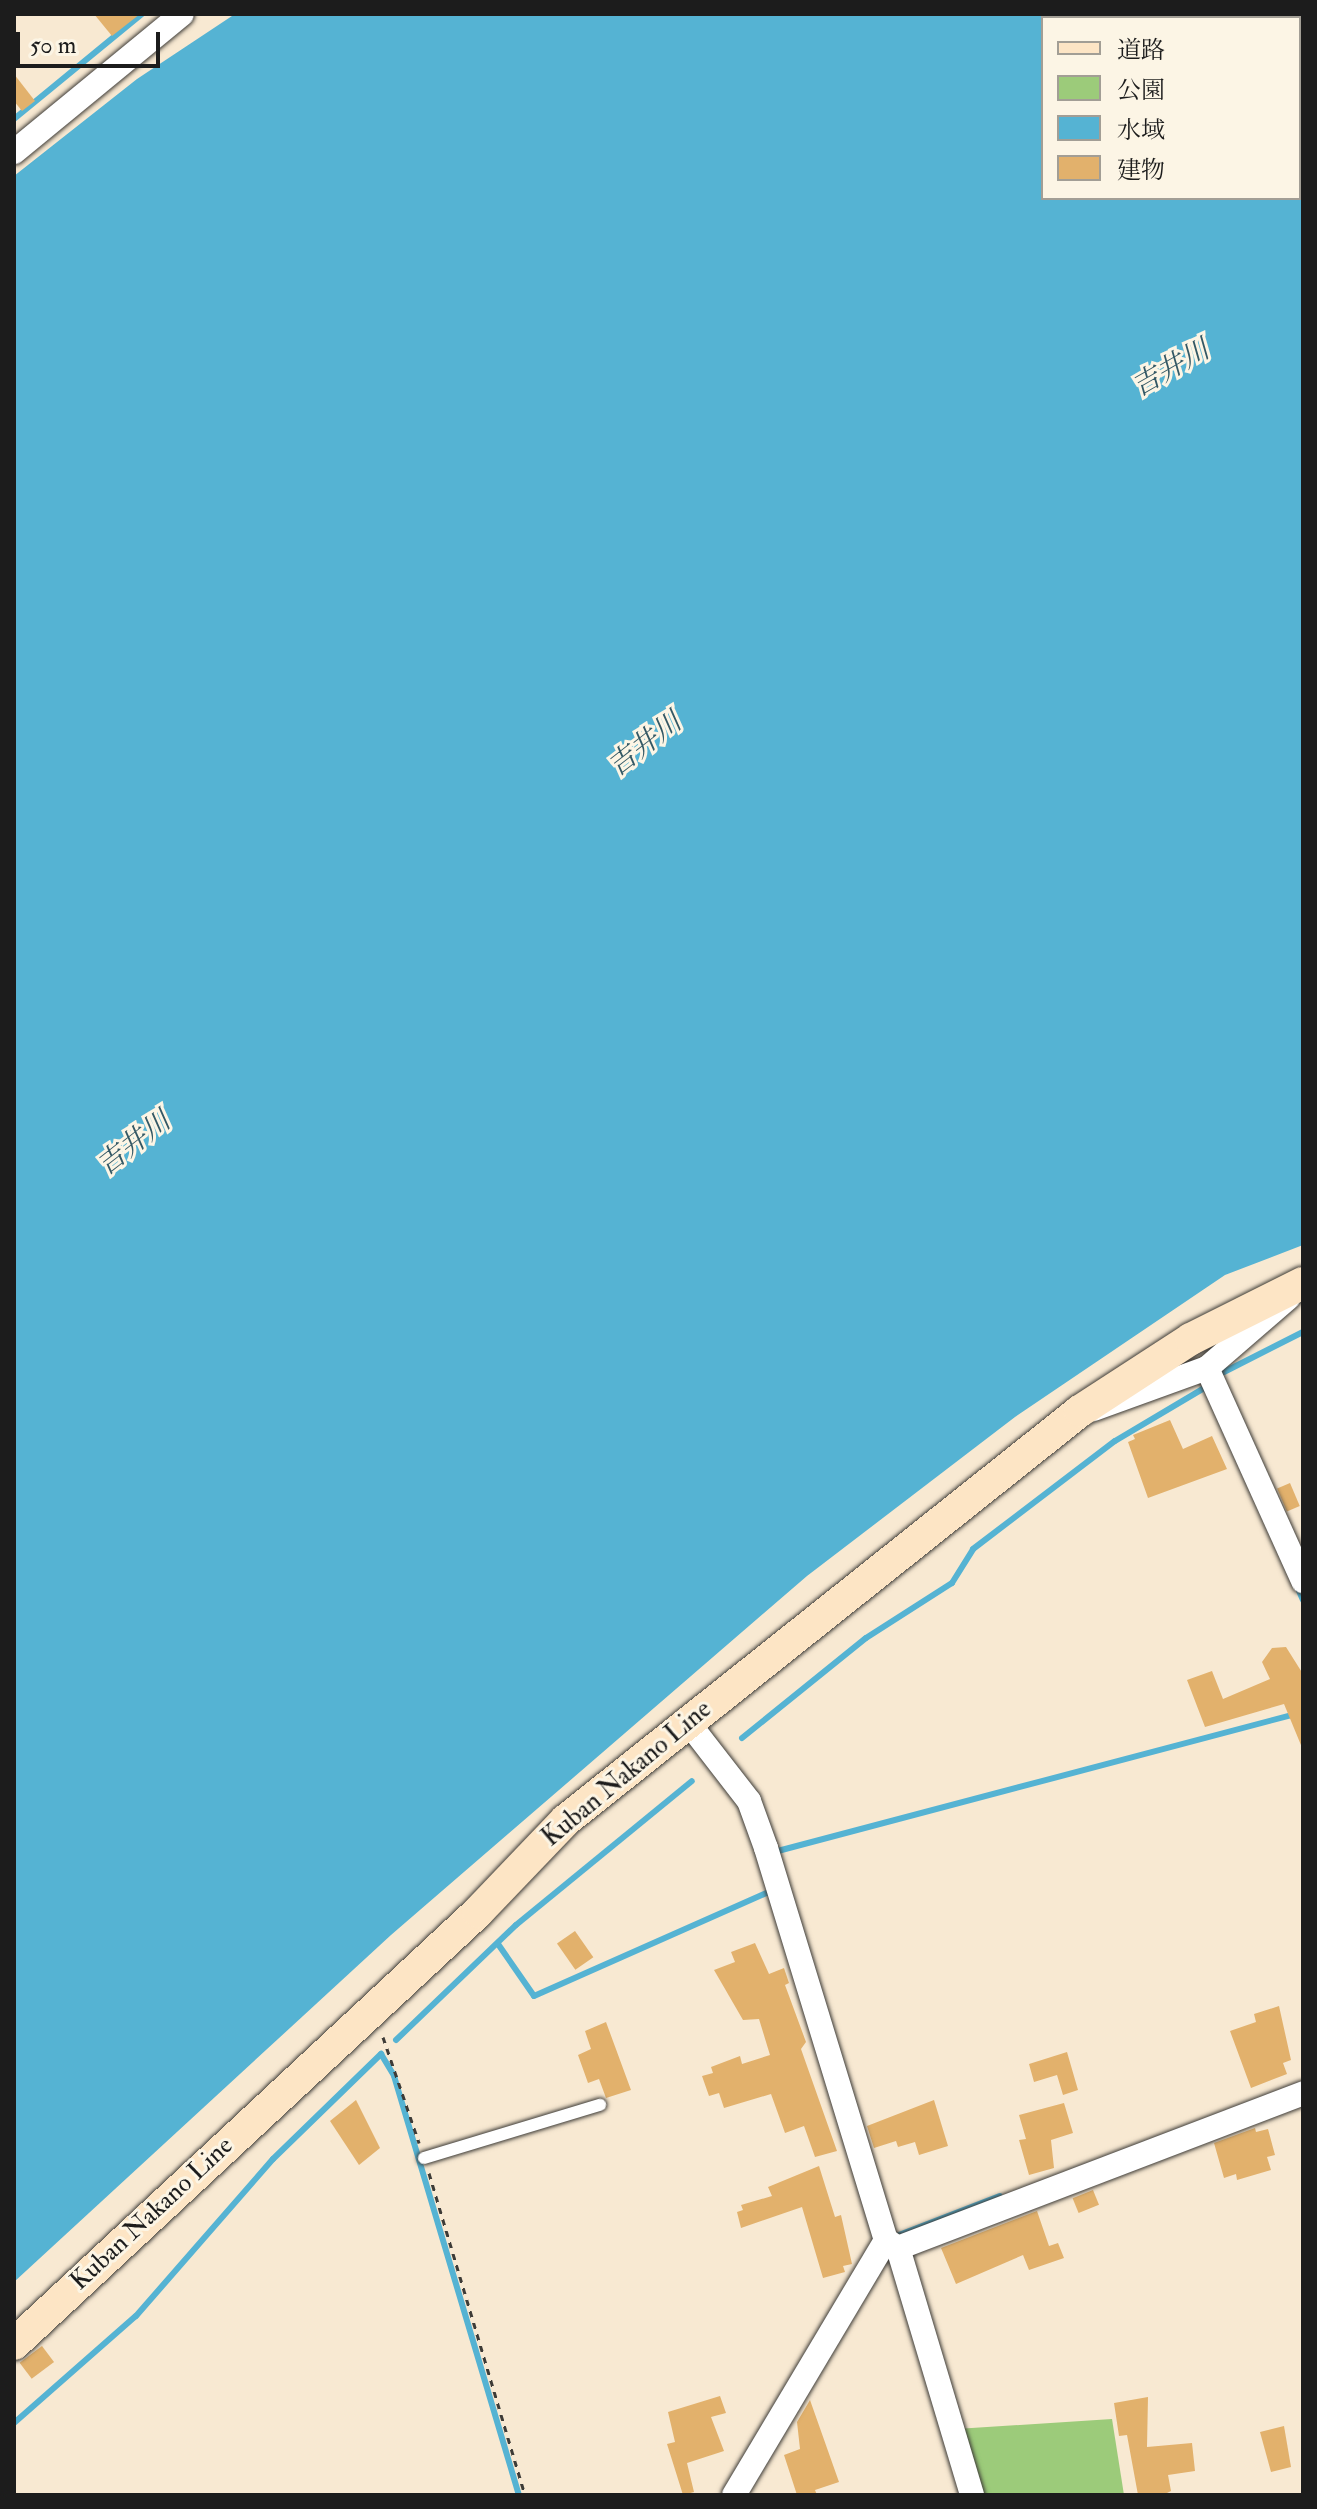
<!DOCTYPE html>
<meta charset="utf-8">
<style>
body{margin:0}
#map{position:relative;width:1317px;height:2509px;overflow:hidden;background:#f8e9d2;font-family:"IM FELL Double Pica","Noto Serif JP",serif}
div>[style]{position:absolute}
.green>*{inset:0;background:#9ccb7a}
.water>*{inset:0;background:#55b3d3}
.stream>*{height:6px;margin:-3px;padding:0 3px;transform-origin:3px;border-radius:3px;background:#55b3d3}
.building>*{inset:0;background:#e2b16c;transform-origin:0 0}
.path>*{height:3px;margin-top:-1.5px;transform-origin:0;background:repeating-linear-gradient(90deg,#3d3b37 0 6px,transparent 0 12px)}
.roads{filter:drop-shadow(0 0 2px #3d3b37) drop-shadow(0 0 2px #3d3b37)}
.lane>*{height:12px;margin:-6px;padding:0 6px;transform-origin:6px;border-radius:6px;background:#fff}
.street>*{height:24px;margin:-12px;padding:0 12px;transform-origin:12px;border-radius:12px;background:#fff}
.secondary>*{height:32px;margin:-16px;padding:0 16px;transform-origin:16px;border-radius:16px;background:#fde5c5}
span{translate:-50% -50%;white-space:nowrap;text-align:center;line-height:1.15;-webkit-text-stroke:6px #fcf5e5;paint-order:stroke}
.street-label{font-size:26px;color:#1c1c1c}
.water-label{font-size:28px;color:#335865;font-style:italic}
.frame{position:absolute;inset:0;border:16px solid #1c1c1c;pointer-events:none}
.legend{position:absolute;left:1041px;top:16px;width:260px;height:184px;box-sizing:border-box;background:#fcf5e5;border:2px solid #a29e95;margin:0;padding:10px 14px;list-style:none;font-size:24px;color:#1c1c1c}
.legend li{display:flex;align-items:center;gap:16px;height:40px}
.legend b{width:40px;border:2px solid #a29e95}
.scale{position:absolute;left:16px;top:32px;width:144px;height:36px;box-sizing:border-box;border:4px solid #1c1c1c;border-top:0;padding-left:10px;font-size:24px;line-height:28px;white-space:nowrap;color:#1c1c1c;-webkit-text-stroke:6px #fcf5e5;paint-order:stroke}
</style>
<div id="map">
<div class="green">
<i style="clip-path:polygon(1112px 2419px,1124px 2495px,976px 2495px,956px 2429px)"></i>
</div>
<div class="water">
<i style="clip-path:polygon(evenodd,235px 14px,1303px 14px,1303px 1245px,1225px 1275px,1015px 1417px,807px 1576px,391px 1935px,14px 2282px,14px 176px,137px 79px,235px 14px,1043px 18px,1299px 18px,1299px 198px,1043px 198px,1043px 18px)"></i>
</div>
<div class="stream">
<i style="left:14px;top:119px;width:166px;rotate:-39.4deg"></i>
<i style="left:1224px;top:1372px;width:89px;rotate:-26.9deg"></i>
<i style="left:1297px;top:1586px;width:15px;rotate:67deg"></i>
<i style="left:742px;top:1738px;width:159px;rotate:-38.9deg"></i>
<i style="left:866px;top:1638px;width:102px;rotate:-32.6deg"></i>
<i style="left:952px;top:1583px;width:40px;rotate:-58deg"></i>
<i style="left:973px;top:1549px;width:178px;rotate:-37.3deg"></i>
<i style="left:1115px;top:1441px;width:106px;rotate:-30.7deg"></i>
<i style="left:774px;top:1852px;width:547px;rotate:-14.82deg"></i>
<i style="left:498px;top:1944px;width:63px;rotate:55.3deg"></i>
<i style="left:534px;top:1996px;width:259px;rotate:-23.9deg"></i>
<i style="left:396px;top:2040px;width:166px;rotate:-43.8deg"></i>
<i style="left:516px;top:1925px;width:227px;rotate:-39.3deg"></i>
<i style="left:899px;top:2235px;width:108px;rotate:-21.1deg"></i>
<i style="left:14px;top:2423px;width:162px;rotate:-41.3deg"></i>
<i style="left:136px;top:2316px;width:208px;rotate:-48.9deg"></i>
<i style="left:273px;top:2159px;width:151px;rotate:-44.2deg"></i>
<i style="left:381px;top:2054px;width:26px;rotate:59deg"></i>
<i style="left:394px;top:2076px;width:437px;rotate:73.4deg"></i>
</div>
<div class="building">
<i style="clip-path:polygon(94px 14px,140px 14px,112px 36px)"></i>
<i style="clip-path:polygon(14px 74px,35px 101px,22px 111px,14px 101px)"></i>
<i style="clip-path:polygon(1170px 1420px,1183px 1449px,1212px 1436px,1227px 1469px,1148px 1498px,1128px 1442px,1135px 1439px,1133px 1435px)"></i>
<i style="left:1290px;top:1483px;width:25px;height:14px;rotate:67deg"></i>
<i style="clip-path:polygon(1286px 1647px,1303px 1674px,1303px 1750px,1284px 1704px,1205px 1727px,1187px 1680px,1212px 1671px,1223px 1699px,1270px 1679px,1262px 1662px,1272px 1648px)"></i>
<i style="left:575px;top:1931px;width:32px;height:22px;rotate:55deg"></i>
<i style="clip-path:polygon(755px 1943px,769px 1974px,784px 1968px,789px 1983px,785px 1985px,806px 2042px,801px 2049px,837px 2151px,815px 2157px,804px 2126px,785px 2133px,771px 2094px,724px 2108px,719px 2093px,709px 2096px,702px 2076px,713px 2073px,711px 2067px,740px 2056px,742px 2064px,770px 2055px,759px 2019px,743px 2020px,714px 1970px,735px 1962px,731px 1952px)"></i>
<i style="clip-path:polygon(1279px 2006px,1291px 2060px,1283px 2063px,1287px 2074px,1251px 2088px,1230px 2031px,1256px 2022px,1254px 2014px)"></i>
<i style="clip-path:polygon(606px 2022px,631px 2090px,606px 2098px,599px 2079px,588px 2083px,578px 2055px,591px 2049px,585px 2031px)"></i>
<i style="clip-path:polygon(1067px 2052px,1078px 2090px,1063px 2095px,1057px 2075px,1034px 2082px,1029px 2064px)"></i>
<i style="clip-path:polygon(356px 2100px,380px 2148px,359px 2165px,330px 2121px)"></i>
<i style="clip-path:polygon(934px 2100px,948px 2146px,919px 2155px,915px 2142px,898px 2147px,896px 2141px,874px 2148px,867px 2126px)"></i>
<i style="clip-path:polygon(1064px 2103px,1073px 2133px,1051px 2140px,1054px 2168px,1029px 2175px,1019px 2140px,1026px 2139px,1019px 2115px)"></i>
<i style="clip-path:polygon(1255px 2128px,1256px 2132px,1268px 2129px,1275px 2155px,1267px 2157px,1271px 2170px,1237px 2180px,1236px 2174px,1224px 2178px,1214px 2143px)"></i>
<i style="clip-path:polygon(819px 2166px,835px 2217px,841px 2215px,852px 2264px,843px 2266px,845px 2272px,823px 2278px,802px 2207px,741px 2228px,737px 2212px,743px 2210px,741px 2205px,772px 2196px,768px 2187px)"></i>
<i style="left:1093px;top:2190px;width:16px;height:22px;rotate:68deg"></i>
<i style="clip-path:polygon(1037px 2211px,1049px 2246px,1058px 2243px,1064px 2258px,1029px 2270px,1023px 2255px,956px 2284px,941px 2248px)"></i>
<i style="left:42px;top:2346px;width:20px;height:28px;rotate:53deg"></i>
<i style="clip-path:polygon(720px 2396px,726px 2413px,711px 2417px,724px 2451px,687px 2463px,694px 2492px,683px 2495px,667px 2444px,675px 2442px,668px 2412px)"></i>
<i style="clip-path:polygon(1148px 2397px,1147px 2447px,1192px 2443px,1195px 2471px,1168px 2475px,1171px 2491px,1163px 2495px,1138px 2495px,1127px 2435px,1119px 2436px,1114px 2403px)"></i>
<i style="clip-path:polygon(810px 2400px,839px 2482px,815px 2490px,817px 2495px,797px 2495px,784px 2455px,800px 2449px,797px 2422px)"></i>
<i style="clip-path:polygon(1284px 2426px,1291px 2467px,1271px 2472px,1260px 2432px)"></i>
</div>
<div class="path">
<i style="left:383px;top:2037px;width:112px;rotate:71.2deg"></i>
<i style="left:429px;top:2173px;width:336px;rotate:73.4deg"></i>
</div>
<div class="roads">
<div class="lane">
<i style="left:424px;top:2158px;width:184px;rotate:-16.8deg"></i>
</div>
<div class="street">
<i style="left:14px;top:152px;width:217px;rotate:-39.4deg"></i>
<i style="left:1207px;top:1368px;width:234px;rotate:65.7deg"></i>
<i style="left:1094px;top:1409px;width:120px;rotate:-19.9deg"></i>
<i style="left:1207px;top:1368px;width:107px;rotate:-40.8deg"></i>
<i style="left:687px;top:1721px;width:101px;rotate:52.2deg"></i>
<i style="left:749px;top:1801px;width:50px;rotate:70.1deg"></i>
<i style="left:766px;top:1848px;width:410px;rotate:73deg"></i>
<i style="left:886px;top:2240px;width:14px;rotate:34deg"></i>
<i style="left:898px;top:2248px;width:258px;rotate:73.3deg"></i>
<i style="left:898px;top:2248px;width:434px;rotate:-20.9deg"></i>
<i style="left:734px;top:2495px;width:297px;rotate:-59.2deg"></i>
</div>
<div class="secondary">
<i style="left:14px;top:2344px;width:634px;rotate:-42.95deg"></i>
<i style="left:478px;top:1912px;width:127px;rotate:-46.3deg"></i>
<i style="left:566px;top:1820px;width:657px;rotate:-38.51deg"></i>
<i style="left:1080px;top:1411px;width:132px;rotate:-33deg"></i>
<i style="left:1191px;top:1339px;width:125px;rotate:-26.6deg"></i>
</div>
</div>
<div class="street-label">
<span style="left:627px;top:1774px;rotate:-40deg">Kuban Nakano Line</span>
<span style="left:152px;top:2214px;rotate:-43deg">Kuban Nakano Line</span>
</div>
<div class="water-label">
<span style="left:1171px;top:369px;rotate:-30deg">吉井川</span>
<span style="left:645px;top:745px;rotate:-38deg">吉井川</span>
<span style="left:134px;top:1144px;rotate:-38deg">吉井川</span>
</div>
<div class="frame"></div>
<ul class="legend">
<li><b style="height:10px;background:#fde5c5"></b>道路</li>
<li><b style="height:22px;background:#9ccb7a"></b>公園</li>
<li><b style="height:22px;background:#55b3d3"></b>水域</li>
<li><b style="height:22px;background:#e2b16c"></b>建物</li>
</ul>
<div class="scale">50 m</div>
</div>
